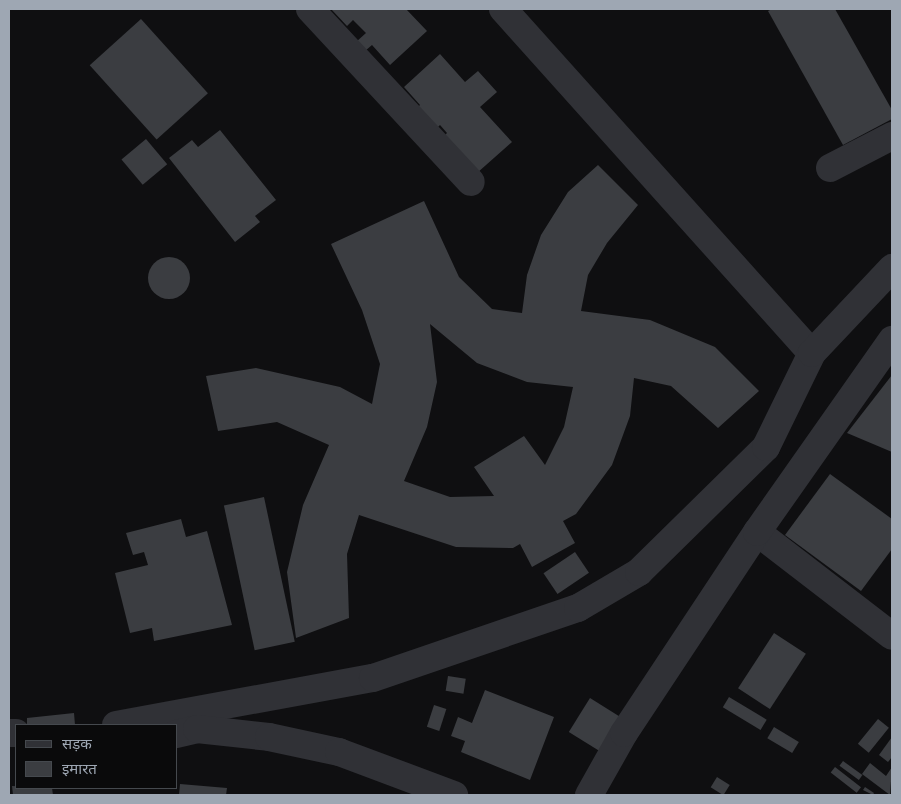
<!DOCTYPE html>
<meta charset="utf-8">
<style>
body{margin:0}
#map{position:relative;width:901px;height:804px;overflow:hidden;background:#0f0f11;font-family:"Open Sans","Noto Sans Devanagari",sans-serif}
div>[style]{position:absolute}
.building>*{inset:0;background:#3b3d41;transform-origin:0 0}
.round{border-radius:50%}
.minor>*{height:28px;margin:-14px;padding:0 14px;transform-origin:14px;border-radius:14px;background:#303136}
span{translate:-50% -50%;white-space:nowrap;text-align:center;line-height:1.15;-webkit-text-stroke:4px #0a0a0b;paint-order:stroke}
.frame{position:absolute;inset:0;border:10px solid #9ea7b3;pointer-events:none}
.legend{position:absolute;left:15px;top:724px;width:162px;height:65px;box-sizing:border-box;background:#0a0a0b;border:1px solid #45494e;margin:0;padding:6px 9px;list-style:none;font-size:15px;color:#9ea7b3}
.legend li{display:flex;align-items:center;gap:10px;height:25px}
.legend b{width:25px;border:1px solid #45494e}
</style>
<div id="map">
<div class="building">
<i style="clip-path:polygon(331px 9px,406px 9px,427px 31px,390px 65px,372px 45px,365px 51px,356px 42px,366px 33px,353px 20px,347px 26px)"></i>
<i style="clip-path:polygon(772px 9px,835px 9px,892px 110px,892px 119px,843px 145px,768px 11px)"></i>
<i style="left:141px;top:19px;width:100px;height:69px;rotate:48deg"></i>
<i style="clip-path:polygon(440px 54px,465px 82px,478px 71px,497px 92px,480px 107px,512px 142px,477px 173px,439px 141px,447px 133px,440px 125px,432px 133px,413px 112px,420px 105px,404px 87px)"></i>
<i style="clip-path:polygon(220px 130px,276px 200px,255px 216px,260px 222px,235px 242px,169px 158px,192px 140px,198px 147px)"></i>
<i style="left:146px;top:139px;width:33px;height:32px;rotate:50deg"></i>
<i style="clip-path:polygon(evenodd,598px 165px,638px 205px,607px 243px,588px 275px,581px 311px,650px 320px,715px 347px,759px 391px,718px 428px,671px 386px,634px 378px,630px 416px,612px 465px,576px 514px,563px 521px,575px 543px,532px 567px,520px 544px,513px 548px,456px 547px,359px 515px,347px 554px,349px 618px,296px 638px,287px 572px,303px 505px,329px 445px,277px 422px,218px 431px,206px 376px,256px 368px,340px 387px,372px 404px,380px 364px,362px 310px,331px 244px,424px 201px,459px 277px,492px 309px,522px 313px,527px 275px,541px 235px,568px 192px,598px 165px,430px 324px,477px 363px,527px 382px,573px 387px,564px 427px,545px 465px,524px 436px,474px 467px,494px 496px,450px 497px,404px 481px,427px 427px,437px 382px,430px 324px)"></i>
<i class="round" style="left:148px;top:257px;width:42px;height:42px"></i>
<i style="clip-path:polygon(892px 375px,892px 452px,847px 433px)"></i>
<i style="clip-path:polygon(830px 474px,892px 519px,892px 549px,861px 591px,785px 535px)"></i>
<i style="left:264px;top:497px;width:148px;height:41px;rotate:78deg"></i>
<i style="clip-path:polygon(181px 519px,186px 537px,207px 531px,232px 625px,154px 641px,152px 628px,130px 633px,115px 573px,148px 565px,144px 552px,133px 555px,126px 533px)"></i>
<i style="left:575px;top:552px;width:25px;height:38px;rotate:56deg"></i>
<i style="left:774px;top:633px;width:38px;height:66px;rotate:33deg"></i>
<i style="left:448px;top:676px;width:18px;height:15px;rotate:9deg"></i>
<i style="clip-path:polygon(485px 690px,554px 717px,530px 780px,461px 752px,465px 741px,451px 736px,458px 717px,472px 723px)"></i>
<i style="left:729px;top:697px;width:44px;height:12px;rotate:31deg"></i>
<i style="left:590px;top:698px;width:40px;height:40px;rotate:32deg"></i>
<i style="left:434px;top:705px;width:13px;height:23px;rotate:18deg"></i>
<i style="clip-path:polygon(74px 713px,75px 725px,27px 725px,27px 718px)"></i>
<i style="left:878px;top:719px;width:14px;height:32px;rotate:39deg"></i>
<i style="left:774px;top:727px;width:29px;height:13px;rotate:31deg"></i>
<i style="clip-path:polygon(892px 737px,892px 757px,888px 762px,879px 755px)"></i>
<i style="left:843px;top:761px;width:24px;height:6px;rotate:36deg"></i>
<i style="clip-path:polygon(870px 763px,886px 776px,892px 767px,890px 795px,862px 774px)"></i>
<i style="left:835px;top:767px;width:33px;height:7px;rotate:38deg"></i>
<i style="left:717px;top:777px;width:15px;height:12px;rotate:32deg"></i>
<i style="clip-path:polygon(180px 784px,227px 788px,226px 795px,179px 795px)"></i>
<i style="clip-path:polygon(12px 786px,52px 788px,53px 795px,13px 795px)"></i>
<i style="clip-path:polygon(865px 787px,874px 793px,873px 795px,863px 790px)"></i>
</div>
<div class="minor">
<i style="left:310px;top:9px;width:236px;rotate:47.1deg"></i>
<i style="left:503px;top:9px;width:462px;rotate:48.1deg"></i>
<i style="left:830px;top:168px;width:70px;rotate:-27.3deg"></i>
<i style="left:757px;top:532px;width:170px;rotate:37.6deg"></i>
<i style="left:116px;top:725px;width:261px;rotate:-10.4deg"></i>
<i style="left:373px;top:678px;width:217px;rotate:-18.9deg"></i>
<i style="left:578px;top:608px;width:71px;rotate:-30.5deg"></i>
<i style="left:639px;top:572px;width:178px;rotate:-44.5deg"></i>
<i style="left:766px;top:447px;width:105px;rotate:-63.9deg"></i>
<i style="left:812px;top:353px;width:117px;rotate:-46.7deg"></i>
<i style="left:9px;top:733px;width:7px"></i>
<i style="left:176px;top:734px;width:22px;rotate:-13deg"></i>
<i style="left:197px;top:729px;width:72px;rotate:6.3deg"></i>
<i style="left:269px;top:737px;width:72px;rotate:12.1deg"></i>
<i style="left:339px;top:752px;width:123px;rotate:20.5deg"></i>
<i style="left:589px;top:795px;width:71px;rotate:-60.6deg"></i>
<i style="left:624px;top:733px;width:241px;rotate:-56.5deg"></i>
<i style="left:757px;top:532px;width:235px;rotate:-54.9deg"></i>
</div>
<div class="frame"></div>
<ul class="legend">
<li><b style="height:6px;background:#303136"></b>सड़क</li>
<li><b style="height:14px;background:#3b3d41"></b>इमारत</li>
</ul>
</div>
